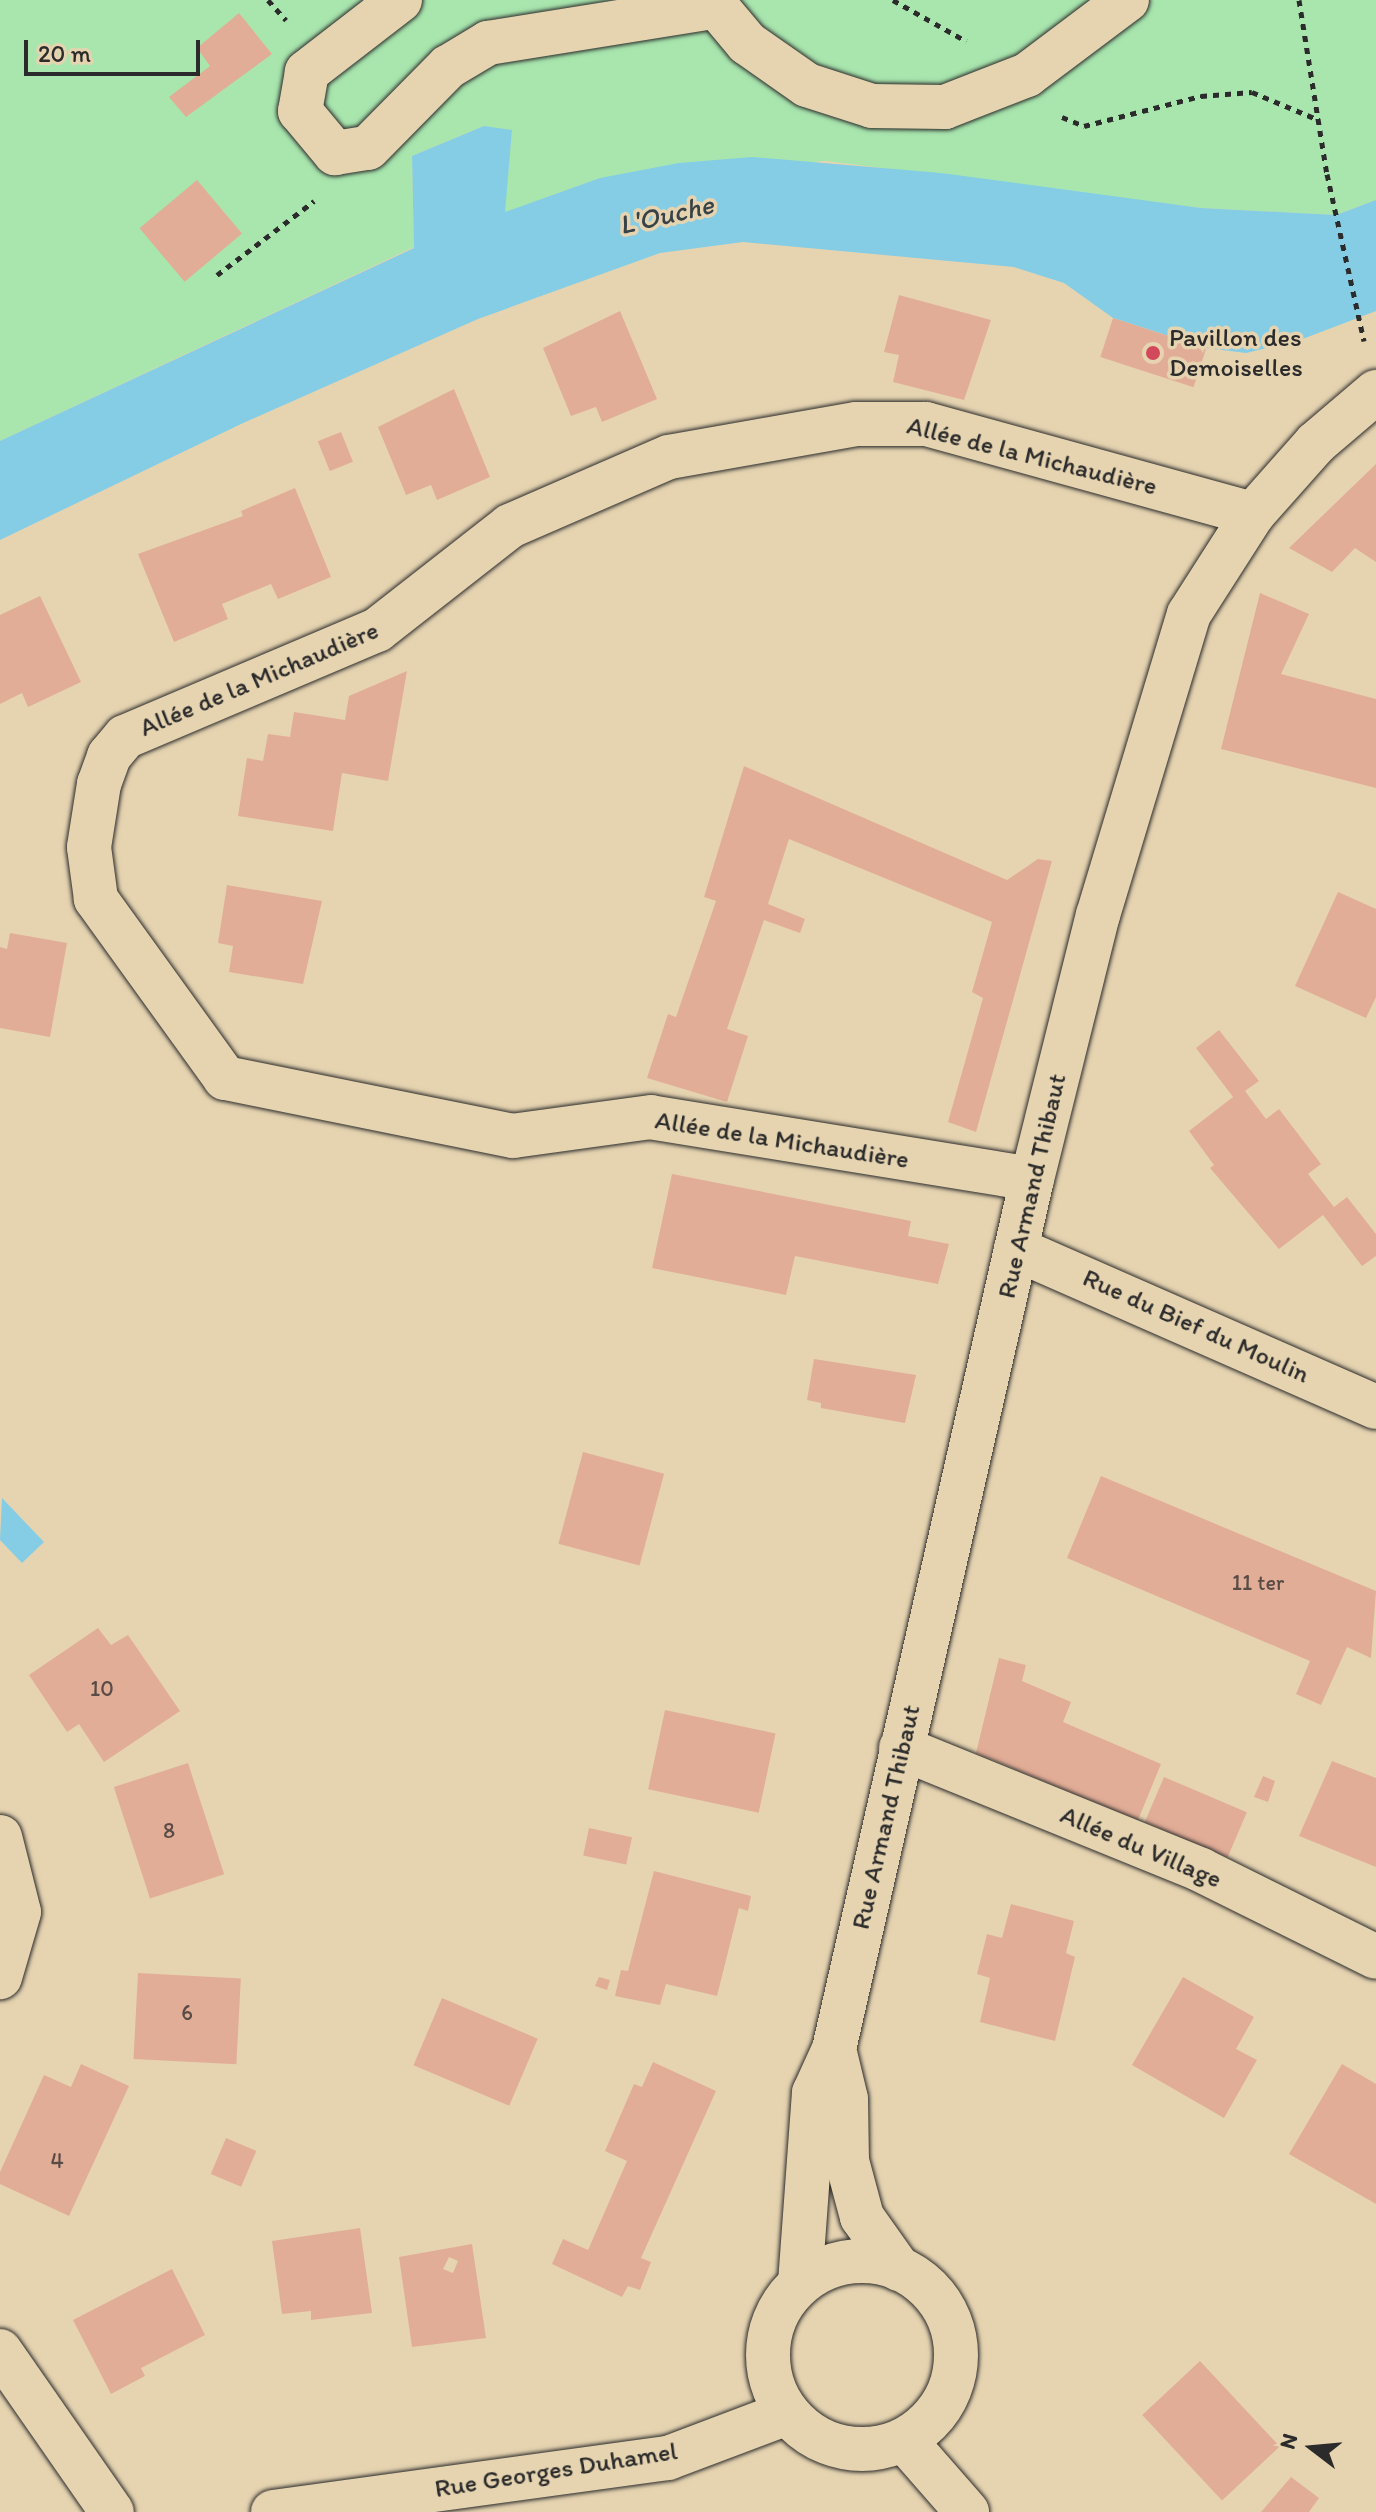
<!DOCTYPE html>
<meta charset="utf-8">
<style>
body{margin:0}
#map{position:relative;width:1376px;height:2512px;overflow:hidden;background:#e6d4b1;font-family:Itim,sans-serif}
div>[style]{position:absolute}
.green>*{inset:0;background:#a8e6ae}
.water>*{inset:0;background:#84cde5}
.building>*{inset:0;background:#e2ad97;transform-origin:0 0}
.path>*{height:5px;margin-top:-2.5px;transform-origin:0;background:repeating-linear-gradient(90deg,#2b2b2b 0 6px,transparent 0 12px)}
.roads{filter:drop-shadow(0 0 2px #2b2b2b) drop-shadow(0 0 2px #2b2b2b)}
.minor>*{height:44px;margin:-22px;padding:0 22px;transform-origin:22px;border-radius:22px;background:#e6d4b1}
.minor>.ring{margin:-22px;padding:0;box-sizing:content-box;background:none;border:44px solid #e6d4b1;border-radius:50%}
.dots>*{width:22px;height:22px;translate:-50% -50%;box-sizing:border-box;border:4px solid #e6d4b1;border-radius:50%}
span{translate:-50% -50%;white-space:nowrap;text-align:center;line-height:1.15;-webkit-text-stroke:7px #e6d4b1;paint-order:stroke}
.number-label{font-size:22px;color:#594c46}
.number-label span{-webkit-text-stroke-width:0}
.poi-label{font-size:26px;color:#2b2b2b}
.left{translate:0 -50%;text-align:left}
.street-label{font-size:26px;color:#2b2b2b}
.water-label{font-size:28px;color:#384347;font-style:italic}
.north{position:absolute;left:1272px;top:2408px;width:80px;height:80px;-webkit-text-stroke:6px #e6d4b1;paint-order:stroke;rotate:286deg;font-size:22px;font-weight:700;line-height:32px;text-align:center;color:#2b2b2b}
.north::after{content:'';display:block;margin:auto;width:28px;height:36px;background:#2b2b2b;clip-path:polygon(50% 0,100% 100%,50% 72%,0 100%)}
.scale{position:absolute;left:24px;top:40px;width:176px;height:36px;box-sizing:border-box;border:4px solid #2b2b2b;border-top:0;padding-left:10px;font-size:24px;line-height:28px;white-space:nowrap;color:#2b2b2b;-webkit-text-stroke:6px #e6d4b1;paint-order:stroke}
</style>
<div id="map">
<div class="green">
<i style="clip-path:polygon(0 0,1376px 0,1376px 200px,1336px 215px,1201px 208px,826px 161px,600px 178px,504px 213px,512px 131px,484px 126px,412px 156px,414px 247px,0 441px)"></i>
</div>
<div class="water">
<i style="clip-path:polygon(484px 126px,512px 130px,505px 212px,600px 178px,679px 163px,752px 157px,941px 173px,1201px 208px,1336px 215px,1376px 200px,1376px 311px,1300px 340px,1246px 353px,1206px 348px,1113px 318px,1064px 283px,1014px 267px,743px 242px,660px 253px,478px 319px,241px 424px,0 540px,0 441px,414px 248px,412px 156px)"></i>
<i style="clip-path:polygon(2px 1498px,44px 1542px,22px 1563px,0 1540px)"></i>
</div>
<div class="building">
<i style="clip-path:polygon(239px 13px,272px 54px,186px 117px,169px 97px,210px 66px,197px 48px)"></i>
<i style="left:197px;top:180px;width:70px;height:75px;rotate:50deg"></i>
<i style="clip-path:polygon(899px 295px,991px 320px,964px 400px,893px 382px,899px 355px,884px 352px)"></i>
<i style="clip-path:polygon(620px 311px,657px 399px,602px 422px,596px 407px,571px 416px,543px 348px)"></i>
<i style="left:1113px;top:318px;width:98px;height:41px;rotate:18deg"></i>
<i style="clip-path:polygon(454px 389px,490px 477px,437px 500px,431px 485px,406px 495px,378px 427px)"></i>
<i style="left:341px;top:432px;width:32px;height:25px;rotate:68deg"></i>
<i style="clip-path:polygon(1376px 464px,1376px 562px,1355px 548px,1332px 572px,1289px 548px)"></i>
<i style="clip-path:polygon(295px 488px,331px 577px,278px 599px,271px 584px,222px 604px,228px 619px,174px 642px,138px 554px,243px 516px,241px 511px)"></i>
<i style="clip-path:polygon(1260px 593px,1309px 614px,1281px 674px,1376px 699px,1376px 788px,1221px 749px)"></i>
<i style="clip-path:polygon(40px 596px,81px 682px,28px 707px,22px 693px,0 704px,0 615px)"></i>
<i style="clip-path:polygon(407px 671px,388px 781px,342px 773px,333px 831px,238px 816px,247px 758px,263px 761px,268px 734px,290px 737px,294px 712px,345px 720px,349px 696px)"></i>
<i style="clip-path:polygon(744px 766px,1007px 880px,1038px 859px,1052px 861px,976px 1132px,948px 1122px,983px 998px,972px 992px,992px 922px,789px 839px,768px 904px,805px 919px,800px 933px,764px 920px,727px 1029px,748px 1036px,727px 1102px,647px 1078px,668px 1014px,676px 1017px,716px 901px,704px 897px)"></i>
<i style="clip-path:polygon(227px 885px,322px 901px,303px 984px,229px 972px,233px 946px,218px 943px)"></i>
<i style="clip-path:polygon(1338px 892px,1376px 909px,1376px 997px,1366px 1018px,1295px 986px)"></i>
<i style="clip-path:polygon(10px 933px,67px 943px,50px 1037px,0 1028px,0 947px,7px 949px)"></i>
<i style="clip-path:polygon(1219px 1030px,1259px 1081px,1245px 1091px,1266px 1119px,1279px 1109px,1321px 1164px,1308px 1174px,1334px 1207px,1347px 1197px,1376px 1234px,1376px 1256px,1362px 1266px,1323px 1215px,1279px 1249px,1210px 1168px,1214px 1165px,1189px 1131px,1233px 1097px,1196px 1048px)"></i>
<i style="clip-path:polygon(672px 1174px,911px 1221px,908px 1236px,949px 1244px,938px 1284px,795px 1256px,786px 1295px,652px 1268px)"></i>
<i style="clip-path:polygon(814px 1359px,916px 1375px,905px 1423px,821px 1408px,821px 1403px,807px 1400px)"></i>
<i style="left:583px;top:1452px;width:84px;height:95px;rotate:15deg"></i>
<i style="clip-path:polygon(1101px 1476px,1376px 1591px,1371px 1658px,1347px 1647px,1321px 1705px,1296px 1694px,1310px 1661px,1067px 1558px)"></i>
<i style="clip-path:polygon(98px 1628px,111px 1645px,128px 1635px,180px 1711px,104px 1762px,79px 1724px,67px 1732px,29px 1675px)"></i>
<i style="clip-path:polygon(999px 1658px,1026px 1665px,1022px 1681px,1071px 1702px,1063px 1722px,1161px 1764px,1138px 1820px,976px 1753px)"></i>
<i style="left:665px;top:1710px;width:113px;height:81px;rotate:12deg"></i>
<i style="clip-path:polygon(1332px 1761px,1376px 1778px,1376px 1867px,1299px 1836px)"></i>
<i style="left:188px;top:1763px;width:117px;height:78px;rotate:72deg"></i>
<i style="clip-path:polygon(1263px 1776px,1275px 1781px,1268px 1802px,1254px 1797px)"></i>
<i style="left:1164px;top:1777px;width:90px;height:49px;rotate:23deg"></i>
<i style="left:589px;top:1828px;width:44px;height:28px;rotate:12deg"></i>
<i style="clip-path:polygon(654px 1871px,751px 1896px,748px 1911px,739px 1908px,717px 1996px,666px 1984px,660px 2005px,615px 1996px,621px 1970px,628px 1971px)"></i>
<i style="clip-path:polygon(1011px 1904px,1074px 1921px,1066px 1953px,1075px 1957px,1055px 2041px,980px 2022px,990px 1978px,977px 1974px,987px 1934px,1002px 1938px)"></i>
<i style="left:138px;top:1973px;width:103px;height:86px;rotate:3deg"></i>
<i style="clip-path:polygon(599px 1977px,610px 1980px,607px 1990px,595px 1986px)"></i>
<i style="clip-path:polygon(1183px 1977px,1254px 2017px,1236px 2049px,1257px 2060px,1224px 2118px,1132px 2065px)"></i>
<i style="left:442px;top:1998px;width:104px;height:73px;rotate:23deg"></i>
<i style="clip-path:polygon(653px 2062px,716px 2091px,641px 2258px,651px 2262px,640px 2290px,628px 2286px,622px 2297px,552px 2264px,563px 2239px,588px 2250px,627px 2161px,605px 2151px,634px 2084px,642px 2087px)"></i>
<i style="clip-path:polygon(81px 2064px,129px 2086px,69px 2216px,0 2184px,0 2172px,44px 2075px,71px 2087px)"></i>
<i style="clip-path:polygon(1342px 2064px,1376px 2084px,1376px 2204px,1289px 2154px)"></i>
<i style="left:226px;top:2138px;width:33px;height:39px;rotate:23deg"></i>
<i style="clip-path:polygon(360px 2228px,372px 2313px,311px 2320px,311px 2311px,282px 2314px,272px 2241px)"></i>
<i style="clip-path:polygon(evenodd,472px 2244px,486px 2338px,412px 2347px,399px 2257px,472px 2244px,449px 2257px,458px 2261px,453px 2273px,443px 2269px,449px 2257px)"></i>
<i style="clip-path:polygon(172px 2269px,205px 2335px,141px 2368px,145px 2376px,111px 2394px,73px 2320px)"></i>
<i style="left:1200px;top:2361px;width:117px;height:79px;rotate:47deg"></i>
<i style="clip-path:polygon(1291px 2477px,1319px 2498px,1309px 2512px,1261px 2512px)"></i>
</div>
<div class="path">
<i style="left:268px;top:0;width:27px;rotate:48deg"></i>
<i style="left:893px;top:0;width:84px;rotate:29.3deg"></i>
<i style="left:1299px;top:0;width:176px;rotate:80.9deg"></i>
<i style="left:1327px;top:174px;width:171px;rotate:77.5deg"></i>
<i style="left:1062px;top:117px;width:24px;rotate:22deg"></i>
<i style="left:1084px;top:126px;width:121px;rotate:-14.4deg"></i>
<i style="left:1201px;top:96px;width:51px;rotate:-4.5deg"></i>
<i style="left:1252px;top:92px;width:73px;rotate:22.7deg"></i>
<i style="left:217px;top:275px;width:122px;rotate:-37.3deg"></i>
</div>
<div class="roads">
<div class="minor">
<i style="left:400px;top:0;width:118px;rotate:142.3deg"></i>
<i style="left:307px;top:72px;width:40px;rotate:100deg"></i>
<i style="left:300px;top:111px;width:55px;rotate:50.2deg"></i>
<i style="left:335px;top:153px;width:33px;rotate:-9deg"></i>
<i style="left:368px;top:148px;width:114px;rotate:-45.4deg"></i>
<i style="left:448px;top:67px;width:47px;rotate:-31deg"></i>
<i style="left:488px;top:43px;width:229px;rotate:-9.1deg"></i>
<i style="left:711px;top:0;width:56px;rotate:50.1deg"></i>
<i style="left:747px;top:43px;width:73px;rotate:35deg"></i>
<i style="left:807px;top:85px;width:68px;rotate:17.9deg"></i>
<i style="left:872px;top:106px;width:73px;rotate:0.8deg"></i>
<i style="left:945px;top:107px;width:88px;rotate:-21.3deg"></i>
<i style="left:1027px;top:75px;width:125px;rotate:-36.9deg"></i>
<i style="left:1032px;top:1179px;width:386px;rotate:-170.8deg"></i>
<i style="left:651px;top:1117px;width:139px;rotate:172.2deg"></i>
<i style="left:513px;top:1136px;width:294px;rotate:-168.6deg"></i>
<i style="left:225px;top:1078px;width:221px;rotate:-125.8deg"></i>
<i style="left:96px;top:899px;width:52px;rotate:-97.7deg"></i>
<i style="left:89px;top:847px;width:64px;rotate:-81deg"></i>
<i style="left:99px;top:784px;width:30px;rotate:-70deg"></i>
<i style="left:109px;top:756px;width:25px;rotate:-50deg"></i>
<i style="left:125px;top:737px;width:274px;rotate:-23deg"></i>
<i style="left:377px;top:630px;width:169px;rotate:-38deg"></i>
<i style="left:510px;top:526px;width:173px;rotate:-23.5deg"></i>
<i style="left:669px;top:457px;width:190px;rotate:-10deg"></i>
<i style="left:856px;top:424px;width:70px"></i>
<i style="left:926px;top:424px;width:339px;rotate:15.4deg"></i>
<i style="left:1016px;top:1249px;width:393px;rotate:23.7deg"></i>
<i style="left:901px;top:1748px;width:324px;rotate:22.1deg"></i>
<i style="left:1201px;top:1870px;width:195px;rotate:26.4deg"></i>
<i style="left:0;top:1837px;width:77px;rotate:75.8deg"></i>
<i style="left:19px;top:1912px;width:68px;rotate:106.3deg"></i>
<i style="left:834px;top:2049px;width:51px;rotate:76.5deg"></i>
<i style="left:846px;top:2099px;width:62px;rotate:89.1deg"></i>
<i style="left:847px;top:2161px;width:58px;rotate:75deg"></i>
<i style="left:862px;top:2217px;width:64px;rotate:54.6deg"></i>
<i class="ring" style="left:768px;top:2261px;width:144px;height:144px"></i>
<i style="left:800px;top:2283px;width:191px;rotate:-85.8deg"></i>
<i style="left:814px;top:2093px;width:48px;rotate:-65.6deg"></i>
<i style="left:834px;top:2049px;width:892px;rotate:-77.18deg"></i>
<i style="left:1032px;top:1179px;width:272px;rotate:-76deg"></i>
<i style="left:1098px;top:915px;width:314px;rotate:-73.2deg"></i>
<i style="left:1189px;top:614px;width:119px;rotate:-57.4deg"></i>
<i style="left:1253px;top:514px;width:95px;rotate:-48.4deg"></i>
<i style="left:1316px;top:443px;width:79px;rotate:-40.4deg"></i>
<i style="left:0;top:2351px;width:196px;rotate:55.2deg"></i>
<i style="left:906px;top:2442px;width:93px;rotate:48.9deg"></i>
<i style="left:273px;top:2512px;width:399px;rotate:-7.8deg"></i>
<i style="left:668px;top:2458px;width:127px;rotate:-20.7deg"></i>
</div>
</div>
<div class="dots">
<i style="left:1153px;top:353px;background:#d1495b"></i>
</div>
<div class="number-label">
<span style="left:1258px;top:1583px">11 ter</span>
<span style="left:102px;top:1689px">10</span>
<span style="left:169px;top:1831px">8</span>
<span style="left:187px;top:2013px">6</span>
<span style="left:57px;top:2161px">4</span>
</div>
<div class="poi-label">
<span class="left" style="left:1169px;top:353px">Pavillon des<br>Demoiselles</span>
</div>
<div class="street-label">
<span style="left:1032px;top:456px;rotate:14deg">Allée de la Michaudière</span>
<span style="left:259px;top:679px;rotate:-23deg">Allée de la Michaudière</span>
<span style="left:782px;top:1140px;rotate:9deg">Allée de la Michaudière</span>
<span style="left:1032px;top:1186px;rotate:-77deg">Rue Armand Thibaut</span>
<span style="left:1196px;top:1326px;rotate:24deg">Rue du Bief du Moulin</span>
<span style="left:886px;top:1817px;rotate:-77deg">Rue Armand Thibaut</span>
<span style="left:1141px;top:1847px;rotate:23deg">Allée du Village</span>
<span style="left:556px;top:2470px;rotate:-9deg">Rue Georges Duhamel</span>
</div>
<div class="water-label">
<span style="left:666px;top:214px;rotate:-13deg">L'Ouche</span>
</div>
<div class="north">N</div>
<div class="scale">20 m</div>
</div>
